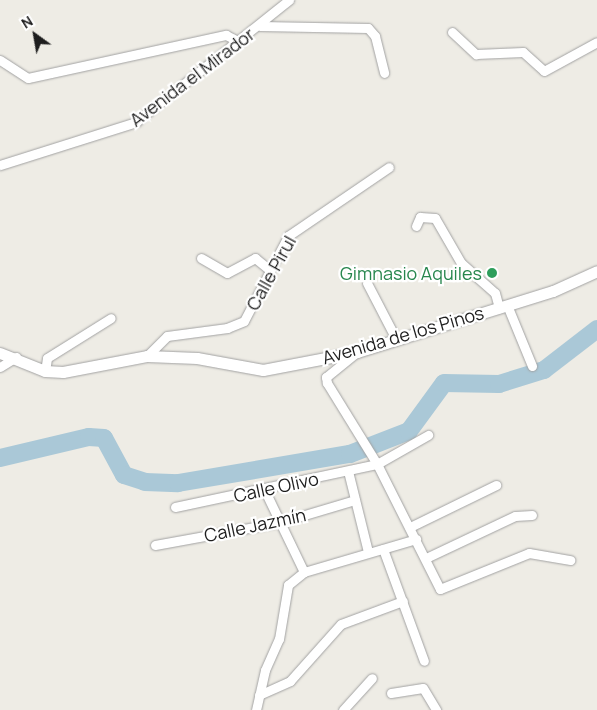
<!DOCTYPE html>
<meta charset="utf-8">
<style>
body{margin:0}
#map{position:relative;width:597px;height:710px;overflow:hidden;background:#eeece5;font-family:Manrope,sans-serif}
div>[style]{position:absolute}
.river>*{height:18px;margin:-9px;padding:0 9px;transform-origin:9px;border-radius:9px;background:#aac8d7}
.roads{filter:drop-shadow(0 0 1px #a2a2a2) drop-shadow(0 0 1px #a2a2a2)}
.minor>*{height:9px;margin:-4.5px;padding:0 4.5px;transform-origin:4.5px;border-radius:4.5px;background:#fff}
.tertiary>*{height:11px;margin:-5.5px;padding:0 5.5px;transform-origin:5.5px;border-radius:5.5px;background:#fff}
.dots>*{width:14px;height:14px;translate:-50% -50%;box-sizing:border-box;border:2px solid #fff;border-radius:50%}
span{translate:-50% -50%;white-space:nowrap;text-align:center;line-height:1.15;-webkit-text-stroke:4.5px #fff;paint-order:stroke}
.street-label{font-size:18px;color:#1e1e1e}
.leisure-label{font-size:18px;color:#27864d}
.right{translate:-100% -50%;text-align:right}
.north{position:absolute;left:10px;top:10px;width:50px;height:50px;-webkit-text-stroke:4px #fff;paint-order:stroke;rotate:328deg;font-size:14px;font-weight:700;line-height:20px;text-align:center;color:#1e1e1e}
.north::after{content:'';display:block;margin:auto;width:18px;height:22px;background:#1e1e1e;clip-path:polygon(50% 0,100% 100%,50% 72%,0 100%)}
</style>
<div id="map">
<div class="river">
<i style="left:0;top:458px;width:91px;rotate:-13.3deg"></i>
<i style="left:89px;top:437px;width:15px;rotate:4deg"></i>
<i style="left:104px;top:438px;width:42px;rotate:61.6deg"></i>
<i style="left:124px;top:475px;width:22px;rotate:18deg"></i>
<i style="left:145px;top:482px;width:33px;rotate:2deg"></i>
<i style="left:178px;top:483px;width:174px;rotate:-9.6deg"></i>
<i style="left:350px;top:454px;width:63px;rotate:-21.3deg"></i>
<i style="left:409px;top:431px;width:59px;rotate:-53.9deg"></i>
<i style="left:444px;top:383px;width:55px;rotate:1deg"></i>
<i style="left:499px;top:384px;width:47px;rotate:-17.3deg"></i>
<i style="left:544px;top:370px;width:67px;rotate:-37.7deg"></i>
</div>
<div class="roads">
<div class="minor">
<i style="left:260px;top:26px;width:108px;rotate:1.1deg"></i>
<i style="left:368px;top:28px;width:11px;rotate:49deg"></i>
<i style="left:375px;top:36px;width:38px;rotate:76deg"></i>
<i style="left:452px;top:32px;width:33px;rotate:43deg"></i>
<i style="left:476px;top:54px;width:47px;rotate:-2.4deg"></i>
<i style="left:523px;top:52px;width:28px;rotate:42deg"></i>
<i style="left:544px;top:71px;width:60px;rotate:-28.7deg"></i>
<i style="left:0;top:60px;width:33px;rotate:33deg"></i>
<i style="left:28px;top:78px;width:203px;rotate:-12.3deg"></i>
<i style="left:226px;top:35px;width:16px;rotate:27deg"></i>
<i style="left:0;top:165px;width:143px;rotate:-17.5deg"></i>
<i style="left:136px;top:122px;width:196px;rotate:-38.6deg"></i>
<i style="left:416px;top:226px;width:10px;rotate:-66deg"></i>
<i style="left:420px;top:217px;width:15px;rotate:4deg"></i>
<i style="left:435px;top:218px;width:52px;rotate:60deg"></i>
<i style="left:461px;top:263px;width:45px;rotate:41.4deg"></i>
<i style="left:495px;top:293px;width:16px;rotate:75deg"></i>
<i style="left:201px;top:258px;width:30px;rotate:30deg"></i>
<i style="left:227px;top:273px;width:32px;rotate:-28deg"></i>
<i style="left:255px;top:258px;width:19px;rotate:39deg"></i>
<i style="left:367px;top:283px;width:63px;rotate:62.6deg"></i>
<i style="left:507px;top:305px;width:66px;rotate:67.7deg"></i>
<i style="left:357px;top:352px;width:40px;rotate:141deg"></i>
<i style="left:326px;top:377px;width:6px;rotate:81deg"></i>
<i style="left:327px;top:383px;width:95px;rotate:58.3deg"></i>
<i style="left:377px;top:464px;width:140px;rotate:63.3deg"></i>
<i style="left:440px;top:589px;width:96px;rotate:-22deg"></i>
<i style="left:529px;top:553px;width:42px;rotate:9.7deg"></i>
<i style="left:147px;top:356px;width:28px;rotate:-45deg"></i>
<i style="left:167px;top:336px;width:61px;rotate:-7.6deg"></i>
<i style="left:227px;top:328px;width:18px;rotate:-22deg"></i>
<i style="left:244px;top:321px;width:96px;rotate:-62.6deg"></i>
<i style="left:288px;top:236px;width:122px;rotate:-34.3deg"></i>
<i style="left:0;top:367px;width:19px;rotate:-32deg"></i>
<i style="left:45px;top:371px;width:13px;rotate:-81deg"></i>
<i style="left:47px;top:358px;width:75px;rotate:-32deg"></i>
<i style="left:348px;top:471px;width:83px;rotate:76.1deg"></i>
<i style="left:265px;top:491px;width:90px;rotate:64.3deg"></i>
<i style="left:175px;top:507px;width:207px;rotate:-12deg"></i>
<i style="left:377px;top:464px;width:59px;rotate:-29.6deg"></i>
<i style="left:410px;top:527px;width:96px;rotate:-26deg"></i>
<i style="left:155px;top:545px;width:128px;rotate:-10.3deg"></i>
<i style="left:281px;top:522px;width:77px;rotate:-16.6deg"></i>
<i style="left:383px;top:549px;width:119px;rotate:69.9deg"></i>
<i style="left:426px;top:558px;width:98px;rotate:-25.3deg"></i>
<i style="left:515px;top:516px;width:17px;rotate:-3deg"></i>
<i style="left:391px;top:693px;width:32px;rotate:-9deg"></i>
<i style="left:423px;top:688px;width:26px;rotate:59deg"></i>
<i style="left:259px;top:695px;width:34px;rotate:-24deg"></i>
<i style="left:290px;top:681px;width:76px;rotate:-48.2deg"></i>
<i style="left:341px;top:624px;width:66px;rotate:-20.4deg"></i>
<i style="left:256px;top:710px;width:41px;rotate:-77.3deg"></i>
<i style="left:265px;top:670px;width:34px;rotate:-66deg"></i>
<i style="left:279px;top:639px;width:55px;rotate:-80.5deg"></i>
<i style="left:288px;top:585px;width:21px;rotate:-39deg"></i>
<i style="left:304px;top:572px;width:117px;rotate:-16.4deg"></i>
<i style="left:343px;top:710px;width:43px;rotate:-47.8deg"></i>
</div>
<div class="tertiary">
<i style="left:0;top:353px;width:48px;rotate:21.8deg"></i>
<i style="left:45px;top:371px;width:18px;rotate:3deg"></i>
<i style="left:63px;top:372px;width:86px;rotate:-10.8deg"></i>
<i style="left:147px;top:356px;width:50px;rotate:2.3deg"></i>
<i style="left:197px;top:358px;width:67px;rotate:10.3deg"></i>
<i style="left:263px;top:370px;width:96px;rotate:-10.8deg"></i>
<i style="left:357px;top:352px;width:205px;rotate:-17.3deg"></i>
<i style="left:553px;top:291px;width:48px;rotate:-24.4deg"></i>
</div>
</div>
<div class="dots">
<i style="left:492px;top:273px;background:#2e9e5b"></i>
</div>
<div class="street-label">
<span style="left:192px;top:77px;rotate:-37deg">Avenida el Mirador</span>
<span style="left:271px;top:273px;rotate:-61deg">Calle Pirul</span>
<span style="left:403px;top:335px;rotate:-16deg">Avenida de los Pinos</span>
<span style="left:276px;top:487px;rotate:-12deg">Calle Olivo</span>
<span style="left:255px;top:525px;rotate:-12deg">Calle Jazmín</span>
</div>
<div class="leisure-label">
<span class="right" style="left:482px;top:273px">Gimnasio Aquiles</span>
</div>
<div class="north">N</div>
</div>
